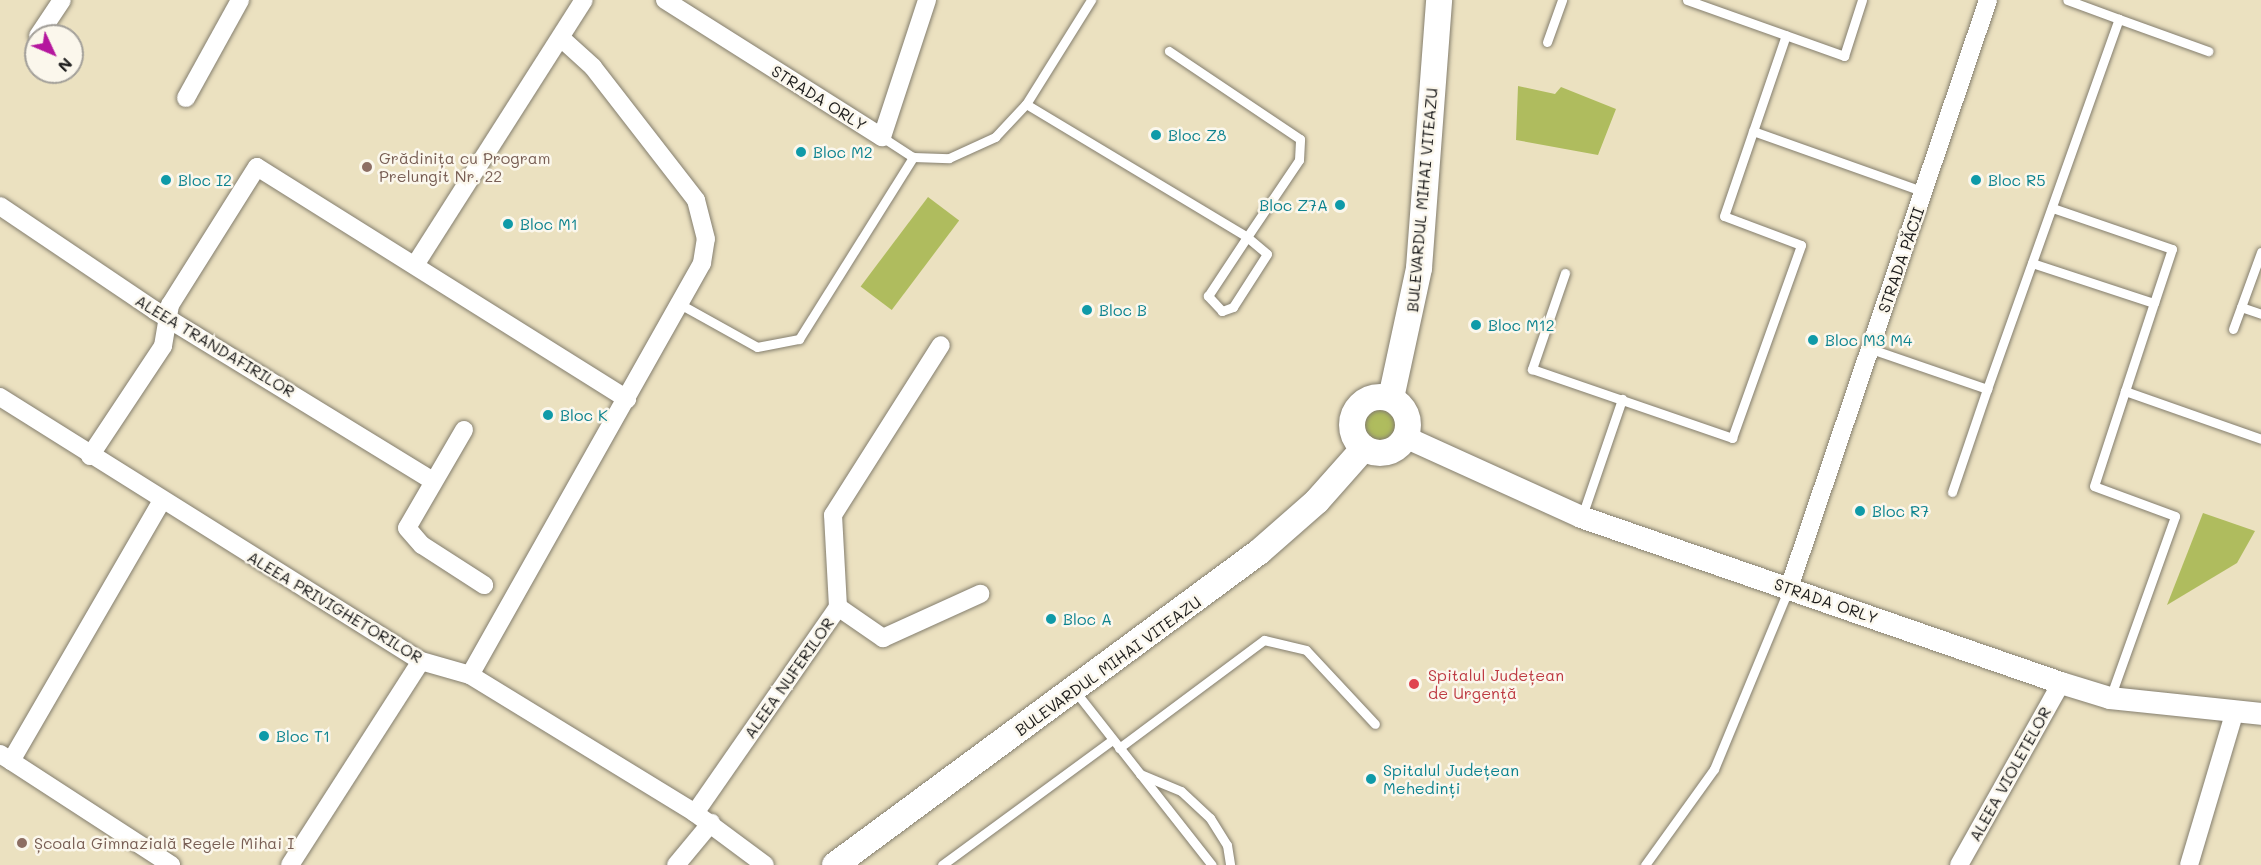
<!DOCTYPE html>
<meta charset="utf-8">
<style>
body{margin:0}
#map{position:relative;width:2261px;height:865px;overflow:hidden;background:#ebe1c0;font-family:Mali,sans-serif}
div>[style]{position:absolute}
.green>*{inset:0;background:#afbc5e;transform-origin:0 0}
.round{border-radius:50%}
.roads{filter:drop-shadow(0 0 2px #847e6e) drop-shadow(0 0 2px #847e6e)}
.service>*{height:9px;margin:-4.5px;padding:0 4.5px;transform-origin:4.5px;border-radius:4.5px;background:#fff}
.minor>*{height:18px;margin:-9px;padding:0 9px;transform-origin:9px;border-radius:9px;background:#fff}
.tertiary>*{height:22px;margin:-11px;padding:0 11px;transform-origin:11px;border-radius:11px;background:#fff}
.secondary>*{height:26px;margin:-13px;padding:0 13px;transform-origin:13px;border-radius:13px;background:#fff}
.secondary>.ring{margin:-13px;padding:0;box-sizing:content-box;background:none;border:26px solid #fff;border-radius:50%}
.dots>*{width:16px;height:16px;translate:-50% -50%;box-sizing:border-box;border:3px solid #fbf7ec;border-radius:50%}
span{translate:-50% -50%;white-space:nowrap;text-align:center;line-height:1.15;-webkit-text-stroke:5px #fbf7ec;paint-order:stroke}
.street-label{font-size:16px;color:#1c1c1c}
.culture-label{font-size:16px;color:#0d838f}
.left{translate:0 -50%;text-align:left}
.right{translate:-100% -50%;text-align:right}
.education-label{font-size:16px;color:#785e54}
.health-label{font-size:16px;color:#be3a42}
.north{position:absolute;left:24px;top:24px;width:60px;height:60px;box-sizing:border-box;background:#fbf7ec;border:2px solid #a29f99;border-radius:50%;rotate:134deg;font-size:16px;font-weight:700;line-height:24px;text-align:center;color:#1c1c1c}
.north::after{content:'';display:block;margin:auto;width:21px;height:27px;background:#b5179e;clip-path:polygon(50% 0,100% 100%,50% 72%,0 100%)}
</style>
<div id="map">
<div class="green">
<i style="clip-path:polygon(1518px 86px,1555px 94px,1561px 87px,1616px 109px,1598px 155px,1516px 140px)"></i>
<i style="left:928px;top:197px;width:39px;height:112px;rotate:37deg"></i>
<i class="round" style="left:1363px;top:409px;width:32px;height:32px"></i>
<i style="clip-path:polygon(2203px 513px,2255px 531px,2237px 563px,2167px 605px)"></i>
</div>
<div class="roads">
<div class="service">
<i style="left:1687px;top:0;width:167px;rotate:19.6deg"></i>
<i style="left:1844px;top:56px;width:59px;rotate:-72.2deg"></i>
<i style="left:2119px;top:19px;width:95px;rotate:19.8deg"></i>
<i style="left:1547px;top:42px;width:45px;rotate:-70.3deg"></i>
<i style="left:1026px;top:104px;width:123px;rotate:-58deg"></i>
<i style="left:1753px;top:131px;width:182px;rotate:19.6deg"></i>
<i style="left:882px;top:137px;width:37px;rotate:33deg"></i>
<i style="left:913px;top:157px;width:36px;rotate:2deg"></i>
<i style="left:949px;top:158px;width:51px;rotate:-24.5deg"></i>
<i style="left:995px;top:137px;width:45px;rotate:-46.8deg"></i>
<i style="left:1026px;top:104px;width:258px;rotate:31deg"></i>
<i style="left:1247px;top:237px;width:93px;rotate:-56deg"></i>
<i style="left:1299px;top:160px;width:21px;rotate:-87deg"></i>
<i style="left:1300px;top:139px;width:158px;rotate:-146.1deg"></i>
<i style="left:1247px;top:237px;width:26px;rotate:40deg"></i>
<i style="left:1267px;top:254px;width:63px;rotate:122.7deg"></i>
<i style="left:1233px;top:307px;width:12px;rotate:160deg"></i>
<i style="left:1222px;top:311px;width:21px;rotate:-133deg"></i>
<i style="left:1208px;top:296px;width:71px;rotate:-56.5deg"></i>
<i style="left:2032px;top:263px;width:128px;rotate:18.2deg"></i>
<i style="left:2154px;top:303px;width:57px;rotate:-71.6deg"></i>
<i style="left:2172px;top:249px;width:127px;rotate:-161.1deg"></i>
<i style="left:1565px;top:273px;width:102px;rotate:109deg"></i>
<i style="left:1532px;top:369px;width:212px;rotate:19deg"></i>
<i style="left:1732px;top:438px;width:205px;rotate:-70.3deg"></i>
<i style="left:1801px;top:245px;width:82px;rotate:-159.4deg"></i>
<i style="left:1724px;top:216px;width:191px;rotate:-71.1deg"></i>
<i style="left:678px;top:303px;width:90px;rotate:29.1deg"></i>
<i style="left:757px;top:347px;width:43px;rotate:-10.8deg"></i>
<i style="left:799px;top:339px;width:215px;rotate:-57.9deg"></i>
<i style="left:2241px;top:307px;width:21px;rotate:19deg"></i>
<i style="left:2233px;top:329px;width:82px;rotate:-70deg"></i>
<i style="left:1871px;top:349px;width:123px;rotate:19deg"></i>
<i style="left:1987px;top:389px;width:393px;rotate:-70.4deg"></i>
<i style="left:2119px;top:19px;width:55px;rotate:-159.9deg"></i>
<i style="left:2125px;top:391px;width:93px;rotate:-71.8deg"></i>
<i style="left:1952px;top:492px;width:109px;rotate:-71.2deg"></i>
<i style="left:1582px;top:516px;width:124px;rotate:-71.1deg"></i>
<i style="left:1075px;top:691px;width:221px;rotate:51.8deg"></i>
<i style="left:2110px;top:698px;width:193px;rotate:-70.3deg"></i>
<i style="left:2175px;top:516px;width:86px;rotate:-159.7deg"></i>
<i style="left:2094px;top:486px;width:100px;rotate:-71.9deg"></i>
<i style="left:2125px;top:391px;width:144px;rotate:19.4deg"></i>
<i style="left:1119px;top:748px;width:181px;rotate:-36.7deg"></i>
<i style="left:1264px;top:640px;width:43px;rotate:13.4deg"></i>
<i style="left:1306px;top:650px;width:101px;rotate:47deg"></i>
<i style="left:1140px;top:774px;width:44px;rotate:22.5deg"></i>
<i style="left:1181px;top:791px;width:40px;rotate:43deg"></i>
<i style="left:1210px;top:818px;width:32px;rotate:58deg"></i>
<i style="left:1227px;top:845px;width:20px;rotate:81deg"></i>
<i style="left:942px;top:865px;width:211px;rotate:-36.3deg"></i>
<i style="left:1645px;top:865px;width:118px;rotate:-54.3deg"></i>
<i style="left:1714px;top:769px;width:194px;rotate:-67.5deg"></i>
</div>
<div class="minor">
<i style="left:665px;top:0;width:257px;rotate:32.3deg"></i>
<i style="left:882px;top:137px;width:144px;rotate:-71.8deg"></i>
<i style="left:38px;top:36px;width:43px;rotate:-56.3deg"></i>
<i style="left:186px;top:98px;width:112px;rotate:-61.1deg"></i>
<i style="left:0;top:206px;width:186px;rotate:34deg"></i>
<i style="left:154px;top:310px;width:327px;rotate:31.5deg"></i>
<i style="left:415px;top:265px;width:314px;rotate:-57.5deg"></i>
<i style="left:0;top:397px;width:497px;rotate:32.1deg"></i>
<i style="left:421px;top:661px;width:51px;rotate:15.9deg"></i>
<i style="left:470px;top:675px;width:264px;rotate:31.5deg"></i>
<i style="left:695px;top:813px;width:87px;rotate:36.6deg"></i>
<i style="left:464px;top:430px;width:113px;rotate:120.2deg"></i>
<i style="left:407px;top:528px;width:23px;rotate:49deg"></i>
<i style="left:422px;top:545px;width:74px;rotate:32.8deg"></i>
<i style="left:90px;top:456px;width:132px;rotate:-56.4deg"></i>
<i style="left:163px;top:346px;width:42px;rotate:-80.3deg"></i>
<i style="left:170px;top:305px;width:163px;rotate:-57.8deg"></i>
<i style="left:257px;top:167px;width:437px;rotate:32.1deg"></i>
<i style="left:1789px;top:588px;width:621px;rotate:-71.3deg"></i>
<i style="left:838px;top:607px;width:55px;rotate:34.6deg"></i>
<i style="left:883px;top:638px;width:107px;rotate:-24.4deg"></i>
<i style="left:470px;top:675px;width:473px;rotate:-60.6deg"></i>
<i style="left:702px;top:263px;width:24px;rotate:-81deg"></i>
<i style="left:706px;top:239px;width:40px;rotate:-104.4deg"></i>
<i style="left:696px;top:200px;width:168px;rotate:-127.8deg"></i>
<i style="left:593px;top:67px;width:43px;rotate:-137.8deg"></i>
<i style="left:0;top:754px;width:13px;rotate:32deg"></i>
<i style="left:11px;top:761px;width:299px;rotate:-59.9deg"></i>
<i style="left:11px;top:761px;width:191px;rotate:33deg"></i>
<i style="left:695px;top:813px;width:251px;rotate:-55.2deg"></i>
<i style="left:838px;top:607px;width:92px;rotate:-93.1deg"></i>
<i style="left:833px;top:515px;width:201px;rotate:-57.6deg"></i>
<i style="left:290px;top:865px;width:242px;rotate:-57.3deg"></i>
<i style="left:676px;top:865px;width:55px;rotate:-50.2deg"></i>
<i style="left:1959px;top:865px;width:209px;rotate:-60.7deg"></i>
<i style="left:2189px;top:865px;width:158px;rotate:-73.4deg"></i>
</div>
<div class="tertiary">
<i style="left:1405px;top:437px;width:193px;rotate:24.4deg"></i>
<i style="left:1581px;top:517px;width:508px;rotate:19.08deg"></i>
<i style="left:2061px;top:683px;width:51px;rotate:17deg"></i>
<i style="left:2110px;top:698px;width:152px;rotate:6deg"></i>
</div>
<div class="secondary">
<i class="ring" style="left:1352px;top:397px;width:30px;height:30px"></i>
<i style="left:1391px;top:398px;width:133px;rotate:-77.8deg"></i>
<i style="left:1419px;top:268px;width:269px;rotate:-85.7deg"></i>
<i style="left:835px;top:865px;width:527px;rotate:-36.44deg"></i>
<i style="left:1259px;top:552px;width:77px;rotate:-41.3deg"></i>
<i style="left:1317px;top:501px;width:71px;rotate:-48.4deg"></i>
</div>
</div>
<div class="dots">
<i style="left:1156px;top:135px;background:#0f9aa8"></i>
<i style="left:801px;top:152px;background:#0f9aa8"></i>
<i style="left:367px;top:167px;background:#8d6e63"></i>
<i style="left:166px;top:180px;background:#0f9aa8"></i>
<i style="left:1976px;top:180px;background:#0f9aa8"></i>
<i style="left:1340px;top:205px;background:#0f9aa8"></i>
<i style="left:508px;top:224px;background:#0f9aa8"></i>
<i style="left:1087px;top:310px;background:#0f9aa8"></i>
<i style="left:1476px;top:325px;background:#0f9aa8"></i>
<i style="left:1813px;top:340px;background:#0f9aa8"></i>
<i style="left:548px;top:415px;background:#0f9aa8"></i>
<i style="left:1860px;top:511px;background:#0f9aa8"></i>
<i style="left:1051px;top:619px;background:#0f9aa8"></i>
<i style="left:1414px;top:684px;background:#e0444e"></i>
<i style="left:264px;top:736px;background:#0f9aa8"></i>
<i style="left:1371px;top:779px;background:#0f9aa8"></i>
<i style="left:22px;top:843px;background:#8d6e63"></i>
</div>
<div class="street-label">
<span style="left:819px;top:98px;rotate:32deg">STRADA ORLY</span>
<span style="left:1422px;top:200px;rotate:-85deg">BULEVARDUL MIHAI VITEAZU</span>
<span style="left:1901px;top:260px;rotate:-71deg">STRADA PĂCII</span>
<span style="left:215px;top:346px;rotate:31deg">ALEEA TRANDAFIRILOR</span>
<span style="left:1826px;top:601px;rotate:19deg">STRADA ORLY</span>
<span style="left:335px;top:607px;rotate:31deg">ALEEA PRIVIGHETORILOR</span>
<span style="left:1108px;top:666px;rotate:-36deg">BULEVARDUL MIHAI VITEAZU</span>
<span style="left:789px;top:678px;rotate:-55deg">ALEEA NUFERILOR</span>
<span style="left:2010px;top:774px;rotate:-61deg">ALEEA VIOLETELOR</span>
</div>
<div class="culture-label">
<span class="left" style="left:1168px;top:135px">Bloc Z8</span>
<span class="left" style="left:813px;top:152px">Bloc M2</span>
<span class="left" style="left:178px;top:180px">Bloc I2</span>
<span class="left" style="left:1988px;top:180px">Bloc R5</span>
<span class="right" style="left:1328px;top:205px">Bloc Z7A</span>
<span class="left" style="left:520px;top:224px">Bloc M1</span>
<span class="left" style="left:1099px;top:310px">Bloc B</span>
<span class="left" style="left:1488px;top:325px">Bloc M12</span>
<span class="left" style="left:1825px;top:340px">Bloc M3 M4</span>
<span class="left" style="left:560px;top:415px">Bloc K</span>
<span class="left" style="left:1872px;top:511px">Bloc R7</span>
<span class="left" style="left:1063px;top:619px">Bloc A</span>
<span class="left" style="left:276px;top:736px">Bloc T1</span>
<span class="left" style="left:1383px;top:779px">Spitalul Județean<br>Mehedinți</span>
</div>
<div class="education-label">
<span class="left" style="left:379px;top:167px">Grădinița cu Program<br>Prelungit Nr. 22</span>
<span class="left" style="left:34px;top:843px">Școala Gimnazială Regele Mihai I</span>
</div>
<div class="health-label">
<span class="left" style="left:1428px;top:684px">Spitalul Județean<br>de Urgență</span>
</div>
<div class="north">N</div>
</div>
